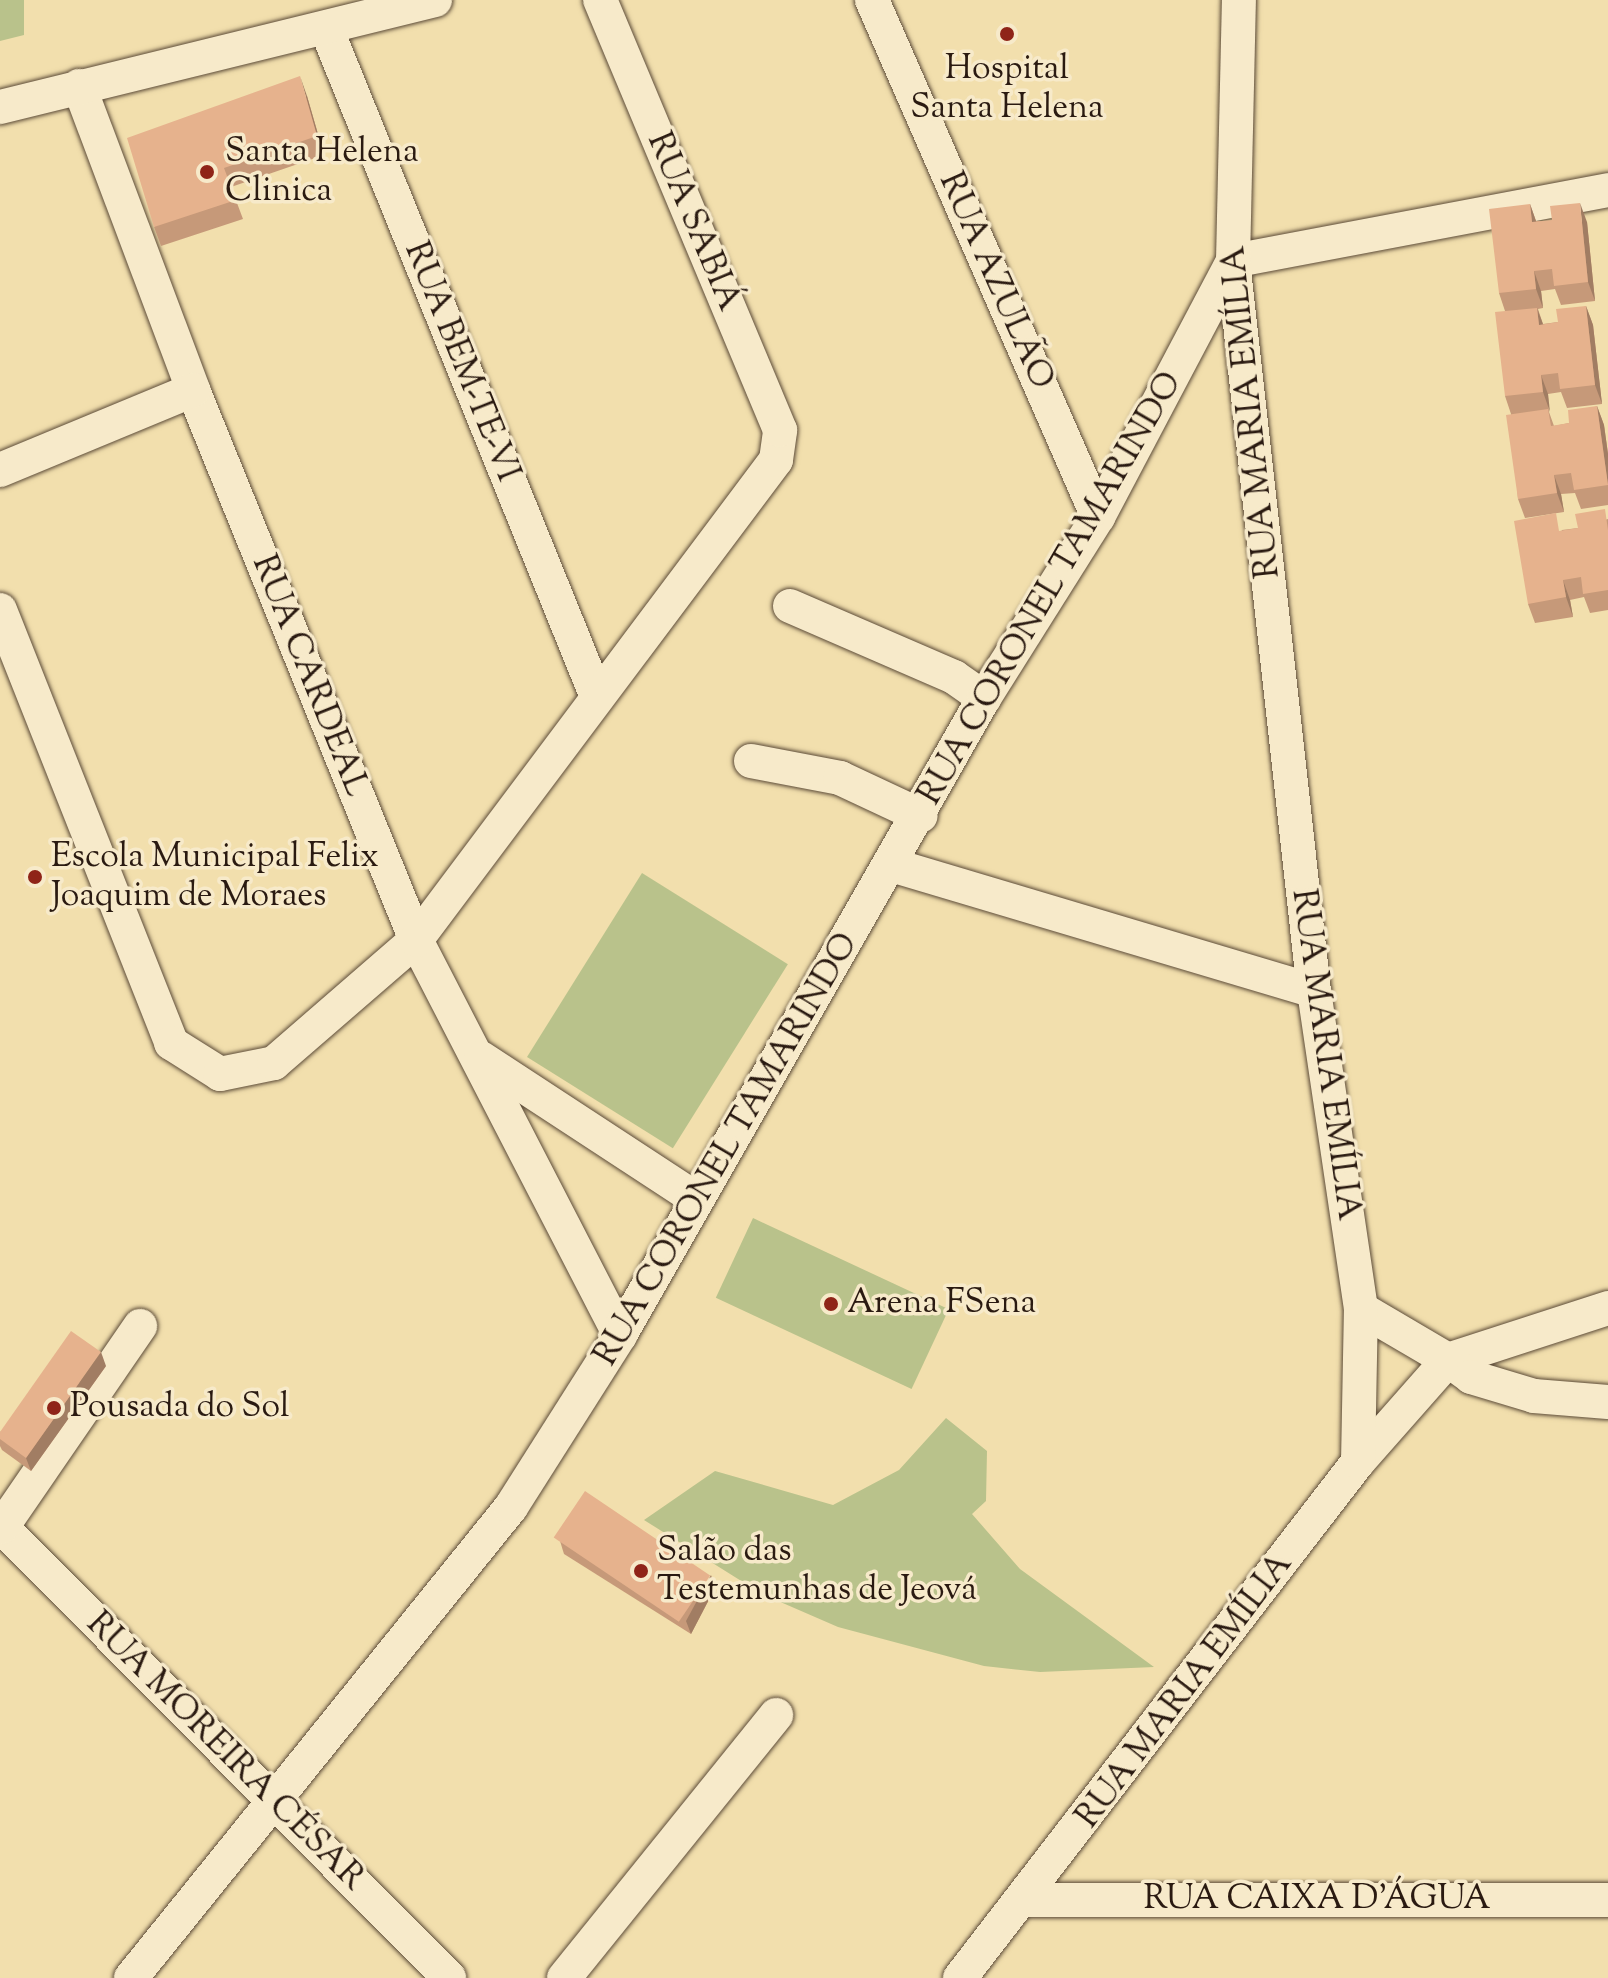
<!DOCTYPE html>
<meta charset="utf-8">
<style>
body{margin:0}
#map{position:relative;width:1608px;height:1978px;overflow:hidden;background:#f2dfad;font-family:"Sorts Mill Goudy",serif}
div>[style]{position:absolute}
.green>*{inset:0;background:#b9c28b;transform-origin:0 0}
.roads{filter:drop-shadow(0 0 2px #5c4b38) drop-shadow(0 0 2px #5c4b38)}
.minor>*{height:34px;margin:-17px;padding:0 17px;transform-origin:17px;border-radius:17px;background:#f7eaca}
.wall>*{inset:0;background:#c69979}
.shaded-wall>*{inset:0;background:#a17d63}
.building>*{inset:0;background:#e6b28d;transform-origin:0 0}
.dots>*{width:22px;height:22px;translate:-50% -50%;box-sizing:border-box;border:4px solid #f7eaca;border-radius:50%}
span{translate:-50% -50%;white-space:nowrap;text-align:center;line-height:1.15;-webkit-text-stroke:7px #f7eaca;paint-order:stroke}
.poi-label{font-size:34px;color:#2a1a11}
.left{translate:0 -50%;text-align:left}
.street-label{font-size:34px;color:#2a1a11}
</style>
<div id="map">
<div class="green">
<i style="clip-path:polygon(0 0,24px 0,24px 35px,0 41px)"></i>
<i style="left:642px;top:873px;width:172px;height:217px;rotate:32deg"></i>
<i style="left:753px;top:1218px;width:216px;height:88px;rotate:25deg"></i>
<i style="clip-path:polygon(946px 1418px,987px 1451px,986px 1501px,972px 1514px,1020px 1569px,1154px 1667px,1040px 1672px,984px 1666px,838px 1627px,762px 1594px,644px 1520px,715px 1471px,833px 1505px,899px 1470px)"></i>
</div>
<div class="roads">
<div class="minor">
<i style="left:872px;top:0;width:564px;rotate:66.39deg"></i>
<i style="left:326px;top:28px;width:722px;rotate:67.95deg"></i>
<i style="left:79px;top:86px;width:325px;rotate:69.4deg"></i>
<i style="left:193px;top:390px;width:593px;rotate:67.93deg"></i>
<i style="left:416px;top:940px;width:445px;rotate:62.7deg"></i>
<i style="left:0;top:107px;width:448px;rotate:-13.8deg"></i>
<i style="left:1233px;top:261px;width:382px;rotate:-10.7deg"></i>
<i style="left:0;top:470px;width:209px;rotate:-22.5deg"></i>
<i style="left:790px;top:606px;width:179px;rotate:23.4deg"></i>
<i style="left:954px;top:677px;width:37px;rotate:35deg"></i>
<i style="left:0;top:610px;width:466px;rotate:68.4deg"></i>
<i style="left:171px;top:1043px;width:58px;rotate:32.3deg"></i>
<i style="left:220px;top:1074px;width:55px;rotate:-11.5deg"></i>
<i style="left:274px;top:1063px;width:188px;rotate:-40.9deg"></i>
<i style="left:416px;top:940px;width:600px;rotate:-53.13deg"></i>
<i style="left:776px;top:460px;width:30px;rotate:-82deg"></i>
<i style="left:780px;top:430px;width:466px;rotate:-112.7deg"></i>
<i style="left:751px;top:761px;width:91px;rotate:10.8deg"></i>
<i style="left:840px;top:778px;width:89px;rotate:25.1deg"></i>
<i style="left:895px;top:866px;width:437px;rotate:16.6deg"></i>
<i style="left:481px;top:1058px;width:256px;rotate:33.2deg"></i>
<i style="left:1361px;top:1309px;width:101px;rotate:30.4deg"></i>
<i style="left:1448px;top:1360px;width:168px;rotate:-18deg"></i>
<i style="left:1358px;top:1462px;width:136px;rotate:-48.6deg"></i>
<i style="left:1448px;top:1360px;width:29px;rotate:36deg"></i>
<i style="left:1471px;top:1377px;width:66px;rotate:16.8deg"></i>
<i style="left:1534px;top:1396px;width:74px;rotate:4.6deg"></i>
<i style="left:0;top:1525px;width:638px;rotate:45.25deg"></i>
<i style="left:2px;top:1527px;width:244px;rotate:-55.5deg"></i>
<i style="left:1026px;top:1900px;width:582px"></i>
<i style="left:131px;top:1978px;width:605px;rotate:-51.1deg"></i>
<i style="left:511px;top:1507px;width:204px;rotate:-57.6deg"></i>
<i style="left:620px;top:1335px;width:734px;rotate:-60.26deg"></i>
<i style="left:984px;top:698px;width:214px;rotate:-57.8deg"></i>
<i style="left:1098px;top:517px;width:289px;rotate:-62.2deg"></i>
<i style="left:564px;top:1978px;width:338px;rotate:-51.1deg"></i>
<i style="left:960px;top:1978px;width:652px;rotate:-52.36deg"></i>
<i style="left:1358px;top:1462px;width:153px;rotate:-88.9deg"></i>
<i style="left:1361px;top:1309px;width:321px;rotate:-98.4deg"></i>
<i style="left:1314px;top:991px;width:734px;rotate:-96.33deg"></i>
<i style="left:1233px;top:261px;width:261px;rotate:-88.7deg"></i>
</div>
</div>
<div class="wall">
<i style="clip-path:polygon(307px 96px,324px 155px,231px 187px,243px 219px,161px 246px,154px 227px)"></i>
<i style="clip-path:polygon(1530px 204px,1536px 221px,1587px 222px,1595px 301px,1561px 305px,1555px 289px,1541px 291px,1543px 308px,1538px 309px,1543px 324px,1558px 322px,1586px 306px,1593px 325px,1602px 404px,1567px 408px,1561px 392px,1548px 394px,1549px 412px,1554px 426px,1569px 423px,1597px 406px,1604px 425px,1608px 454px,1608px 505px,1581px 509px,1575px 493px,1561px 494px,1564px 512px,1525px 518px,1518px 499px,1511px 414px,1505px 396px,1505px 311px,1499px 293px)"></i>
<i style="clip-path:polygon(1608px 519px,1608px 610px,1590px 613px,1584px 597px,1570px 600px,1573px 617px,1535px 623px,1528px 604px,1562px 530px,1578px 528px)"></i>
<i style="clip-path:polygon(106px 1366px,31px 1471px,2px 1450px,0 1446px,0 1432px)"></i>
<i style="clip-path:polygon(560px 1541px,715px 1588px,691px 1634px,564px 1554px)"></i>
</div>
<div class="shaded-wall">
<i style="clip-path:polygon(300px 76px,307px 96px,324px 155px,317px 136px)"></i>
<i style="clip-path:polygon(1580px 203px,1587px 222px,1595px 301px,1588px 282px)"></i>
<i style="clip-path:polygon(1530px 204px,1537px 224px,1532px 222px)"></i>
<i style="clip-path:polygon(1534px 271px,1541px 291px,1543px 308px,1536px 289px)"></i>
<i style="clip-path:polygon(1586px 306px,1593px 325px,1602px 404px,1595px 385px)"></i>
<i style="clip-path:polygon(1537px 308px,1544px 327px,1539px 325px)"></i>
<i style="clip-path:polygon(1541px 375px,1548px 394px,1550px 412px,1543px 392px)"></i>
<i style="clip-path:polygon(1597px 406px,1604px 425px,1608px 454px,1608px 485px)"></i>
<i style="clip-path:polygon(1554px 475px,1561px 494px,1564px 512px,1557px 493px)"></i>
<i style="clip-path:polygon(1563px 580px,1570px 600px,1573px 617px,1566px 597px)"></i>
<i style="clip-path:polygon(101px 1352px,106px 1366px,31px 1471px,26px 1458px)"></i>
<i style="clip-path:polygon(711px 1575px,715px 1588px,691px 1634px,686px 1621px)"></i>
</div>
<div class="building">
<i style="clip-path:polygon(300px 76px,317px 136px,224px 168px,236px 200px,154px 227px,127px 138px)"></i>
<i style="clip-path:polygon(1580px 203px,1588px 282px,1554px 286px,1552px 269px,1534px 271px,1536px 289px,1499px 293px,1489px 209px,1530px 204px,1532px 222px,1552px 220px,1550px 206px)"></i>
<i style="clip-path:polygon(1586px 306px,1595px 385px,1560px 389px,1558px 373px,1541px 375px,1543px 392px,1505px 396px,1495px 312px,1537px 308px,1539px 325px,1558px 322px,1556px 309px)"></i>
<i style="clip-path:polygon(1597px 406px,1608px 485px,1574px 490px,1571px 473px,1554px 475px,1557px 493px,1518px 499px,1506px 415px,1548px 409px,1551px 426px,1569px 423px,1568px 410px)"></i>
<i style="clip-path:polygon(1605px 509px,1608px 530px,1608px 590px,1583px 594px,1581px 577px,1563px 580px,1566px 597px,1528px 604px,1514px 521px,1556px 513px,1559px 531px,1578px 528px,1575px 514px)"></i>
<i style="clip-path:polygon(71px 1331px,101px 1352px,26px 1458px,0 1439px,0 1432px)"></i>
<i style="left:585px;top:1491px;width:151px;height:56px;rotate:34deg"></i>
</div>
<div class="dots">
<i style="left:1007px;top:34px;background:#8f2418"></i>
<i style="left:207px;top:172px;background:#8f2418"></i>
<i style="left:35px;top:877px;background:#8f2418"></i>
<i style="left:831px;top:1304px;background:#8f2418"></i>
<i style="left:54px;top:1408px;background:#8f2418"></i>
<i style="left:641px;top:1571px;background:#8f2418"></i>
</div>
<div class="poi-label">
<span style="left:1007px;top:89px">Hospital<br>Santa Helena</span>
<span class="left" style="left:225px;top:172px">Santa Helena<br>Clinica</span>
<span class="left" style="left:51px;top:877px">Escola Municipal Felix<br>Joaquim de Moraes</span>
<span class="left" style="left:847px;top:1304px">Arena FSena</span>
<span class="left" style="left:70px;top:1408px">Pousada do Sol</span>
<span class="left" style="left:657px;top:1571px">Salão das<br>Testemunhas de Jeová</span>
</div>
<div class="street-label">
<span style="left:693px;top:222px;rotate:67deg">RUA SABIÁ</span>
<span style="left:995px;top:281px;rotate:66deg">RUA AZULÃO</span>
<span style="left:461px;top:362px;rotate:68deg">RUA BEM-TE-VI</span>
<span style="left:1252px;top:412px;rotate:-96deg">RUA MARIA EMÍLIA</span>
<span style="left:1051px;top:589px;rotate:-60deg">RUA CORONEL TAMARINDO</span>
<span style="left:309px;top:676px;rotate:68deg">RUA CARDEAL</span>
<span style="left:1325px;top:1055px;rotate:82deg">RUA MARIA EMÍLIA</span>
<span style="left:727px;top:1150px;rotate:-60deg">RUA CORONEL TAMARINDO</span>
<span style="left:1185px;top:1691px;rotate:-53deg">RUA MARIA EMÍLIA</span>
<span style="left:225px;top:1752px;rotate:45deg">RUA MOREIRA CÉSAR</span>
<span style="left:1317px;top:1900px">RUA CAIXA D'ÁGUA</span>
</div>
</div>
